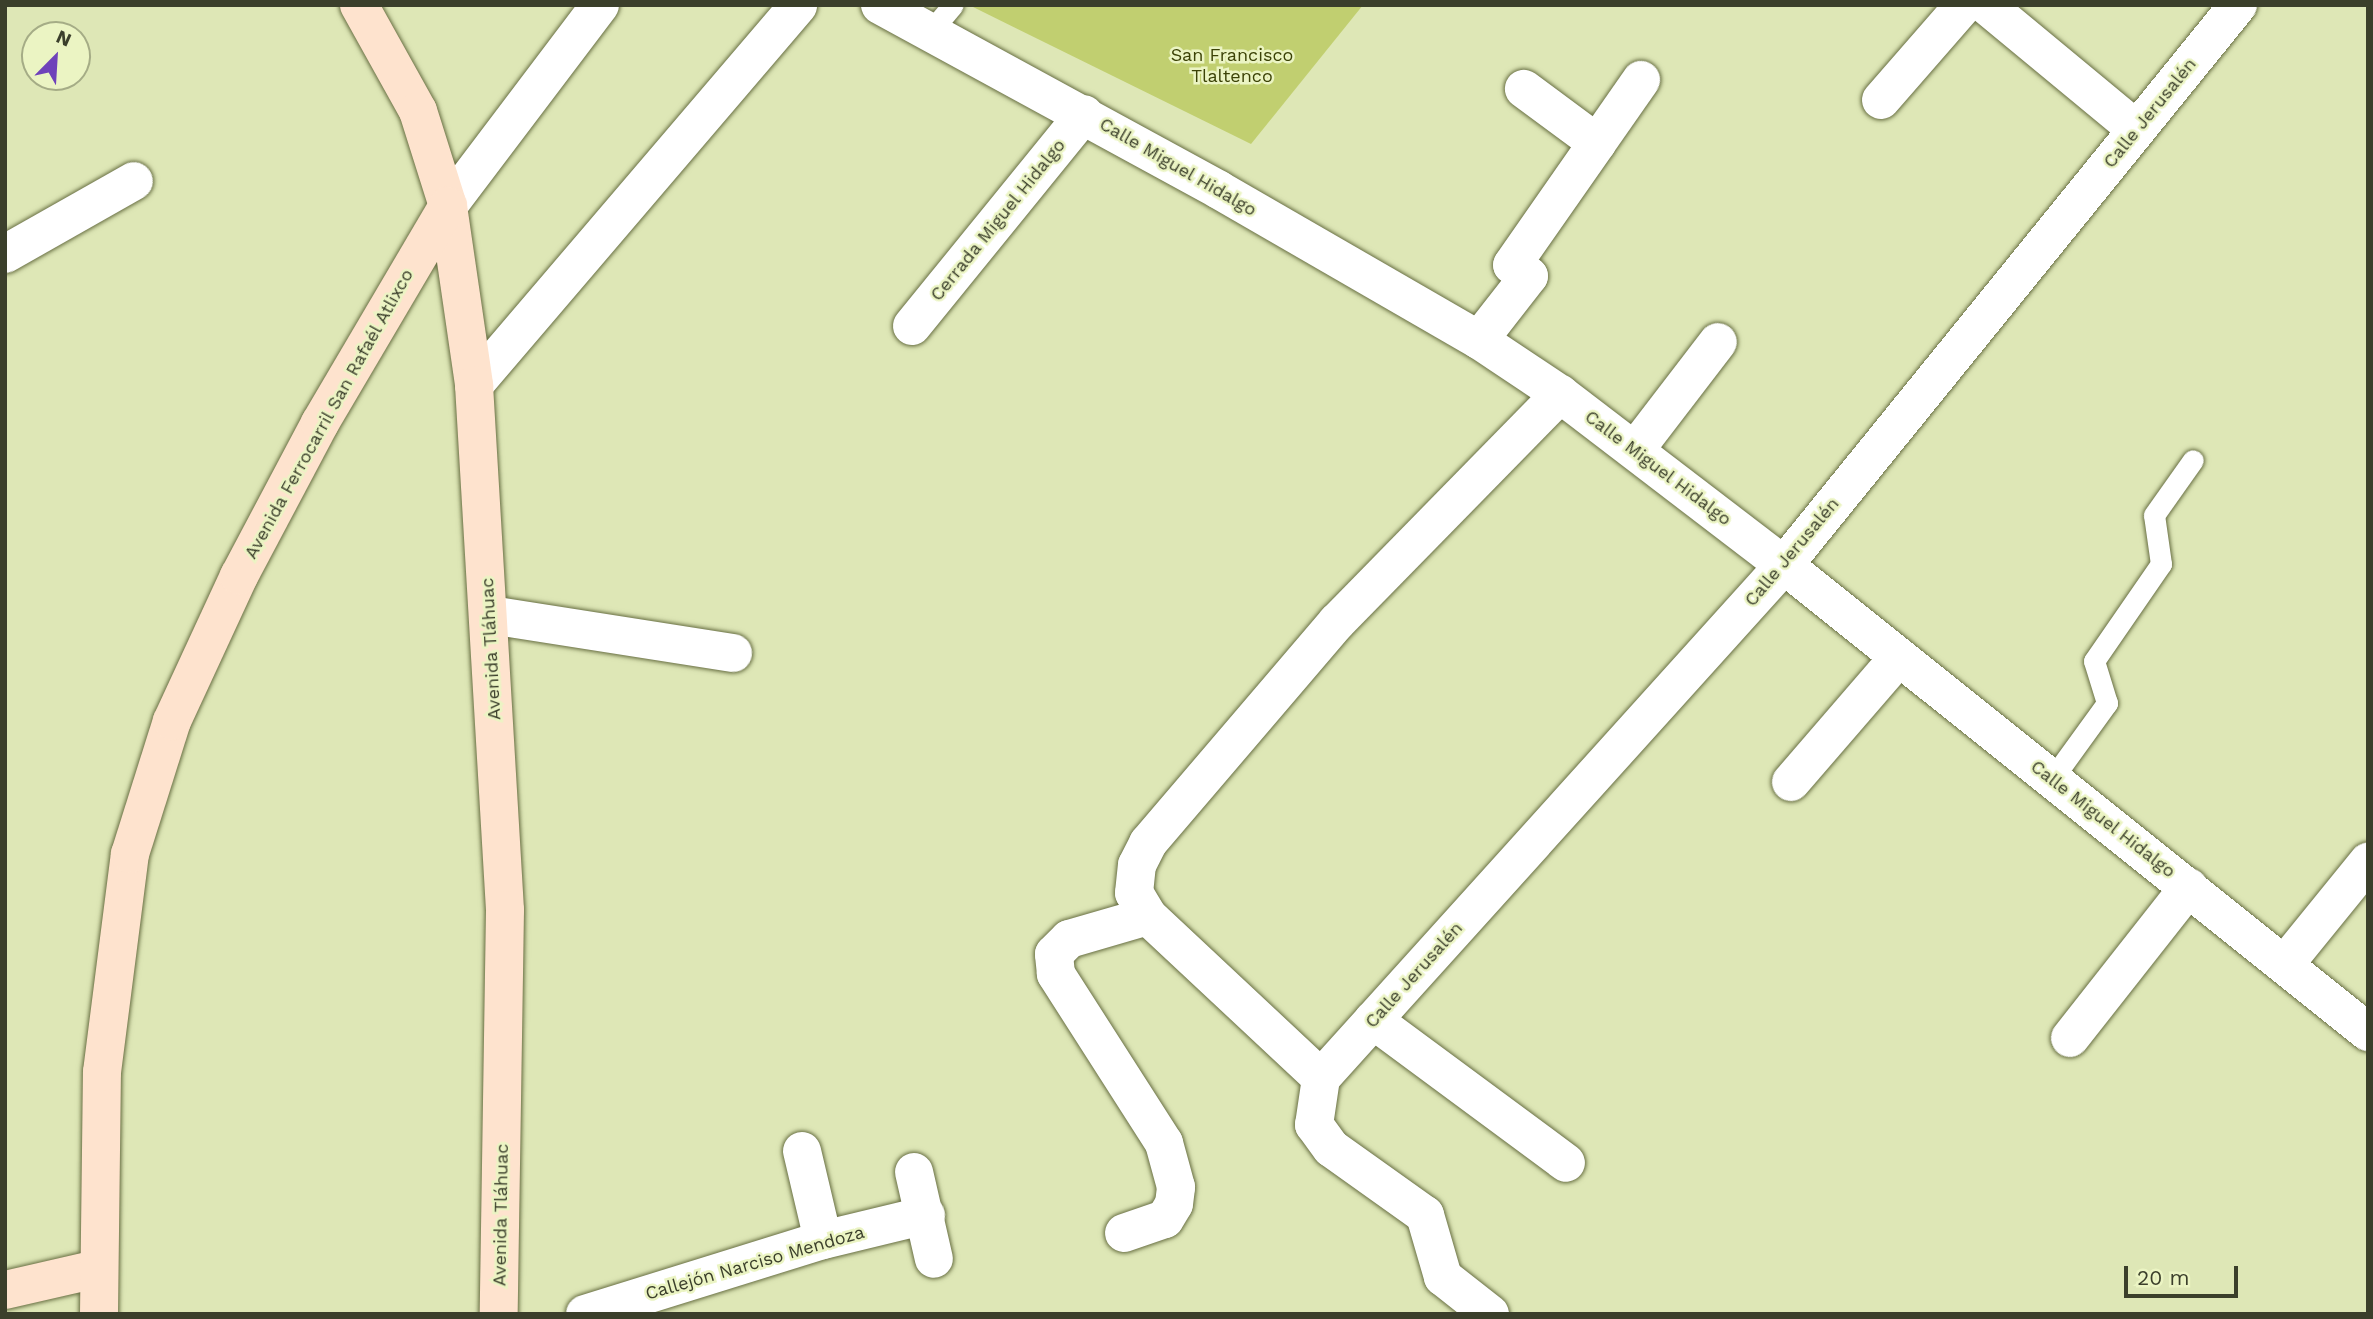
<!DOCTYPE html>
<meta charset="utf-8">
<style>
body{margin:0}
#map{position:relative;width:2373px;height:1319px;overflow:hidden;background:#dee7b6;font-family:"Work Sans",sans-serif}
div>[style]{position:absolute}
.green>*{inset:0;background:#c1cf70}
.roads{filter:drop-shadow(0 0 2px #686f43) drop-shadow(0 0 2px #686f43)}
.service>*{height:21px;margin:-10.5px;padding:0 10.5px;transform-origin:10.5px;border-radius:10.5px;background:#fff}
.minor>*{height:38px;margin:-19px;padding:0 19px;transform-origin:19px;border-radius:19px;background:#fff}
.tertiary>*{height:38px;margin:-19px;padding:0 19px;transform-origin:19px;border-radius:19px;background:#fff}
.secondary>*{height:38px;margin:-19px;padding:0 19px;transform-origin:19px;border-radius:19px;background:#fee3ce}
span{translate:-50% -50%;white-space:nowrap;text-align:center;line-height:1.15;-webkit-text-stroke:5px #ebf4c3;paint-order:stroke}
.park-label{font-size:18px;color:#3b4206}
.street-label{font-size:18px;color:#3b3f2b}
.frame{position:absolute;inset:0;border:7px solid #3b3f2b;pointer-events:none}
.north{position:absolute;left:21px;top:21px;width:70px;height:70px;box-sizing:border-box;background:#ebf4c3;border:2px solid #a5ac86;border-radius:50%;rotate:24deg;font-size:19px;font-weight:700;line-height:28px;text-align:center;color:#3b3f2b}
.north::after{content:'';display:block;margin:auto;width:24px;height:32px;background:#6f42ba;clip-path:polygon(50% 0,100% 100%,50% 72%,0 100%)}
.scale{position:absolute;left:2124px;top:1266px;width:114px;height:32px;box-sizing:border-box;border:4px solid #3b3f2b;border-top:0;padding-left:9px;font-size:21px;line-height:24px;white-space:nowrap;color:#3b3f2b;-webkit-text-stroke:5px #ebf4c3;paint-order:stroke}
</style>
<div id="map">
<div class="green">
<i style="clip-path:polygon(969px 5px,1363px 5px,1251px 144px)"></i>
</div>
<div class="roads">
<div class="service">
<i style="left:930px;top:32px;width:35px;rotate:-50deg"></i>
<i style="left:2052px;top:779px;width:94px;rotate:-54.1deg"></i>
<i style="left:2107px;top:703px;width:44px;rotate:-107.2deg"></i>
<i style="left:2094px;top:661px;width:118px;rotate:-55.4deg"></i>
<i style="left:2161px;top:564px;width:49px;rotate:-98.1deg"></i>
<i style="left:2154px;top:515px;width:67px;rotate:-54.7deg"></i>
</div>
<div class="minor">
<i style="left:1986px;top:5px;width:195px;rotate:39.6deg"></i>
<i style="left:1881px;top:100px;width:126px;rotate:-48.9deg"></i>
<i style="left:1597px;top:143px;width:77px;rotate:-55.1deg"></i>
<i style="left:5px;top:254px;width:148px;rotate:-29.5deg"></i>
<i style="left:912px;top:326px;width:273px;rotate:-50.9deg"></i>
<i style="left:1479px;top:340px;width:81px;rotate:-52deg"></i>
<i style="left:1529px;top:276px;width:20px;rotate:-147deg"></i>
<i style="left:1512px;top:265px;width:149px;rotate:-55.1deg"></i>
<i style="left:1597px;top:143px;width:91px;rotate:-143.5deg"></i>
<i style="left:474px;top:385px;width:499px;rotate:-49.5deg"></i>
<i style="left:1635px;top:450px;width:136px;rotate:-52.5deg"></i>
<i style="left:490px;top:615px;width:246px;rotate:8.9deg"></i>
<i style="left:1791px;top:782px;width:165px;rotate:-49.2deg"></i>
<i style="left:2285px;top:964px;width:132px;rotate:-50.9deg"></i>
<i style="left:1373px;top:1020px;width:240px;rotate:36.5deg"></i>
<i style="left:2070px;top:1038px;width:192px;rotate:-51.8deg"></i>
<i style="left:1321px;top:1078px;width:691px;rotate:-47.93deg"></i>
<i style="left:1784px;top:565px;width:721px;rotate:-50.97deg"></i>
<i style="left:802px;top:1151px;width:91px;rotate:76.7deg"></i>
<i style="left:914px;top:1172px;width:89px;rotate:77.1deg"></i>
<i style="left:1124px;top:1233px;width:43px;rotate:-18.9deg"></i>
<i style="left:1165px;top:1219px;width:17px;rotate:-59deg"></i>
<i style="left:1174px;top:1204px;width:17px;rotate:-83deg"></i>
<i style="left:1176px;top:1187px;width:46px;rotate:-105.3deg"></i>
<i style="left:1164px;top:1143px;width:201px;rotate:-122.6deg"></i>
<i style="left:1056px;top:974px;width:20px;rotate:-96deg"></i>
<i style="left:1054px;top:954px;width:21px;rotate:-45deg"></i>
<i style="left:1069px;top:939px;width:82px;rotate:-16.2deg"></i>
<i style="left:585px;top:1314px;width:249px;rotate:-17.3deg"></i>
<i style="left:823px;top:1240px;width:106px;rotate:-13.6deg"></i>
<i style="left:1490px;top:1314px;width:60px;rotate:-141.8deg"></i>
<i style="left:1443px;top:1277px;width:65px;rotate:-106.2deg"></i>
<i style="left:1425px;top:1215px;width:115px;rotate:-144.5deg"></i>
<i style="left:1331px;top:1148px;width:29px;rotate:-126deg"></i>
<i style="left:1314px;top:1125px;width:48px;rotate:-81.5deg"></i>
<i style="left:1321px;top:1078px;width:237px;rotate:-136.9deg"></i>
<i style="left:1148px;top:916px;width:27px;rotate:-121deg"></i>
<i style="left:1134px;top:893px;width:28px;rotate:-84deg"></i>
<i style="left:1137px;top:865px;width:25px;rotate:-63deg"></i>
<i style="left:1148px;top:843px;width:291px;rotate:-49.5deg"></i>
<i style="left:1337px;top:622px;width:319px;rotate:-45.6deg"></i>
</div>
<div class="tertiary">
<i style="left:880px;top:5px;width:386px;rotate:28.6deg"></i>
<i style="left:1219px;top:190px;width:300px;rotate:30deg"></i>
<i style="left:1479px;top:340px;width:97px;rotate:33.7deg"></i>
<i style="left:1560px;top:394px;width:282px;rotate:37.4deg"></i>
<i style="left:1784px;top:565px;width:748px;rotate:38.65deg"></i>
<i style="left:448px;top:206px;width:252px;rotate:-52.9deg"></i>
</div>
<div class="secondary">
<i style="left:359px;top:5px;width:121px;rotate:60.9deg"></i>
<i style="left:418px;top:111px;width:100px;rotate:72.5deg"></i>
<i style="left:448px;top:206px;width:181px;rotate:81.7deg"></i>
<i style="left:474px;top:385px;width:526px;rotate:86.62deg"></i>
<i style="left:505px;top:910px;width:404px;rotate:90.9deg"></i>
<i style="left:5px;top:1290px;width:94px;rotate:-12.9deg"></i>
<i style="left:99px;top:1314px;width:242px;rotate:-89.3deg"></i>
<i style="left:102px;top:1072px;width:220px;rotate:-82.7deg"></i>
<i style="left:130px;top:854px;width:139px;rotate:-72.5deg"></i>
<i style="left:172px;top:721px;width:160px;rotate:-65.2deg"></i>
<i style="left:239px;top:576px;width:173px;rotate:-62.1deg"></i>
<i style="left:320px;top:423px;width:252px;rotate:-59.5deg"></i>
</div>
</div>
<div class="park-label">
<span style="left:1232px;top:66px">San Francisco<br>Tlaltenco</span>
</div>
<div class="street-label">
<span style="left:2150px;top:113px;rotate:-51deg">Calle Jerusalén</span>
<span style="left:1178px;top:167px;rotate:30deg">Calle Miguel Hidalgo</span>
<span style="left:998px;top:220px;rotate:-51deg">Cerrada Miguel Hidalgo</span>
<span style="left:329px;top:414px;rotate:-61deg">Avenida Ferrocarril San Rafaél Atlixco</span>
<span style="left:1658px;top:468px;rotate:37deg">Calle Miguel Hidalgo</span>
<span style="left:1792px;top:552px;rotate:-50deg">Calle Jerusalén</span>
<span style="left:491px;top:649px;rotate:-93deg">Avenida Tláhuac</span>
<span style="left:2103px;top:819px;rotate:38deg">Calle Miguel Hidalgo</span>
<span style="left:1414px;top:975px;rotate:-48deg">Calle Jerusalén</span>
<span style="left:501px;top:1215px;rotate:-89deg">Avenida Tláhuac</span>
<span style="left:755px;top:1263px;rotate:-16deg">Callejón Narciso Mendoza</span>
</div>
<div class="frame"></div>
<div class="north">N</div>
<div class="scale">20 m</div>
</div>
